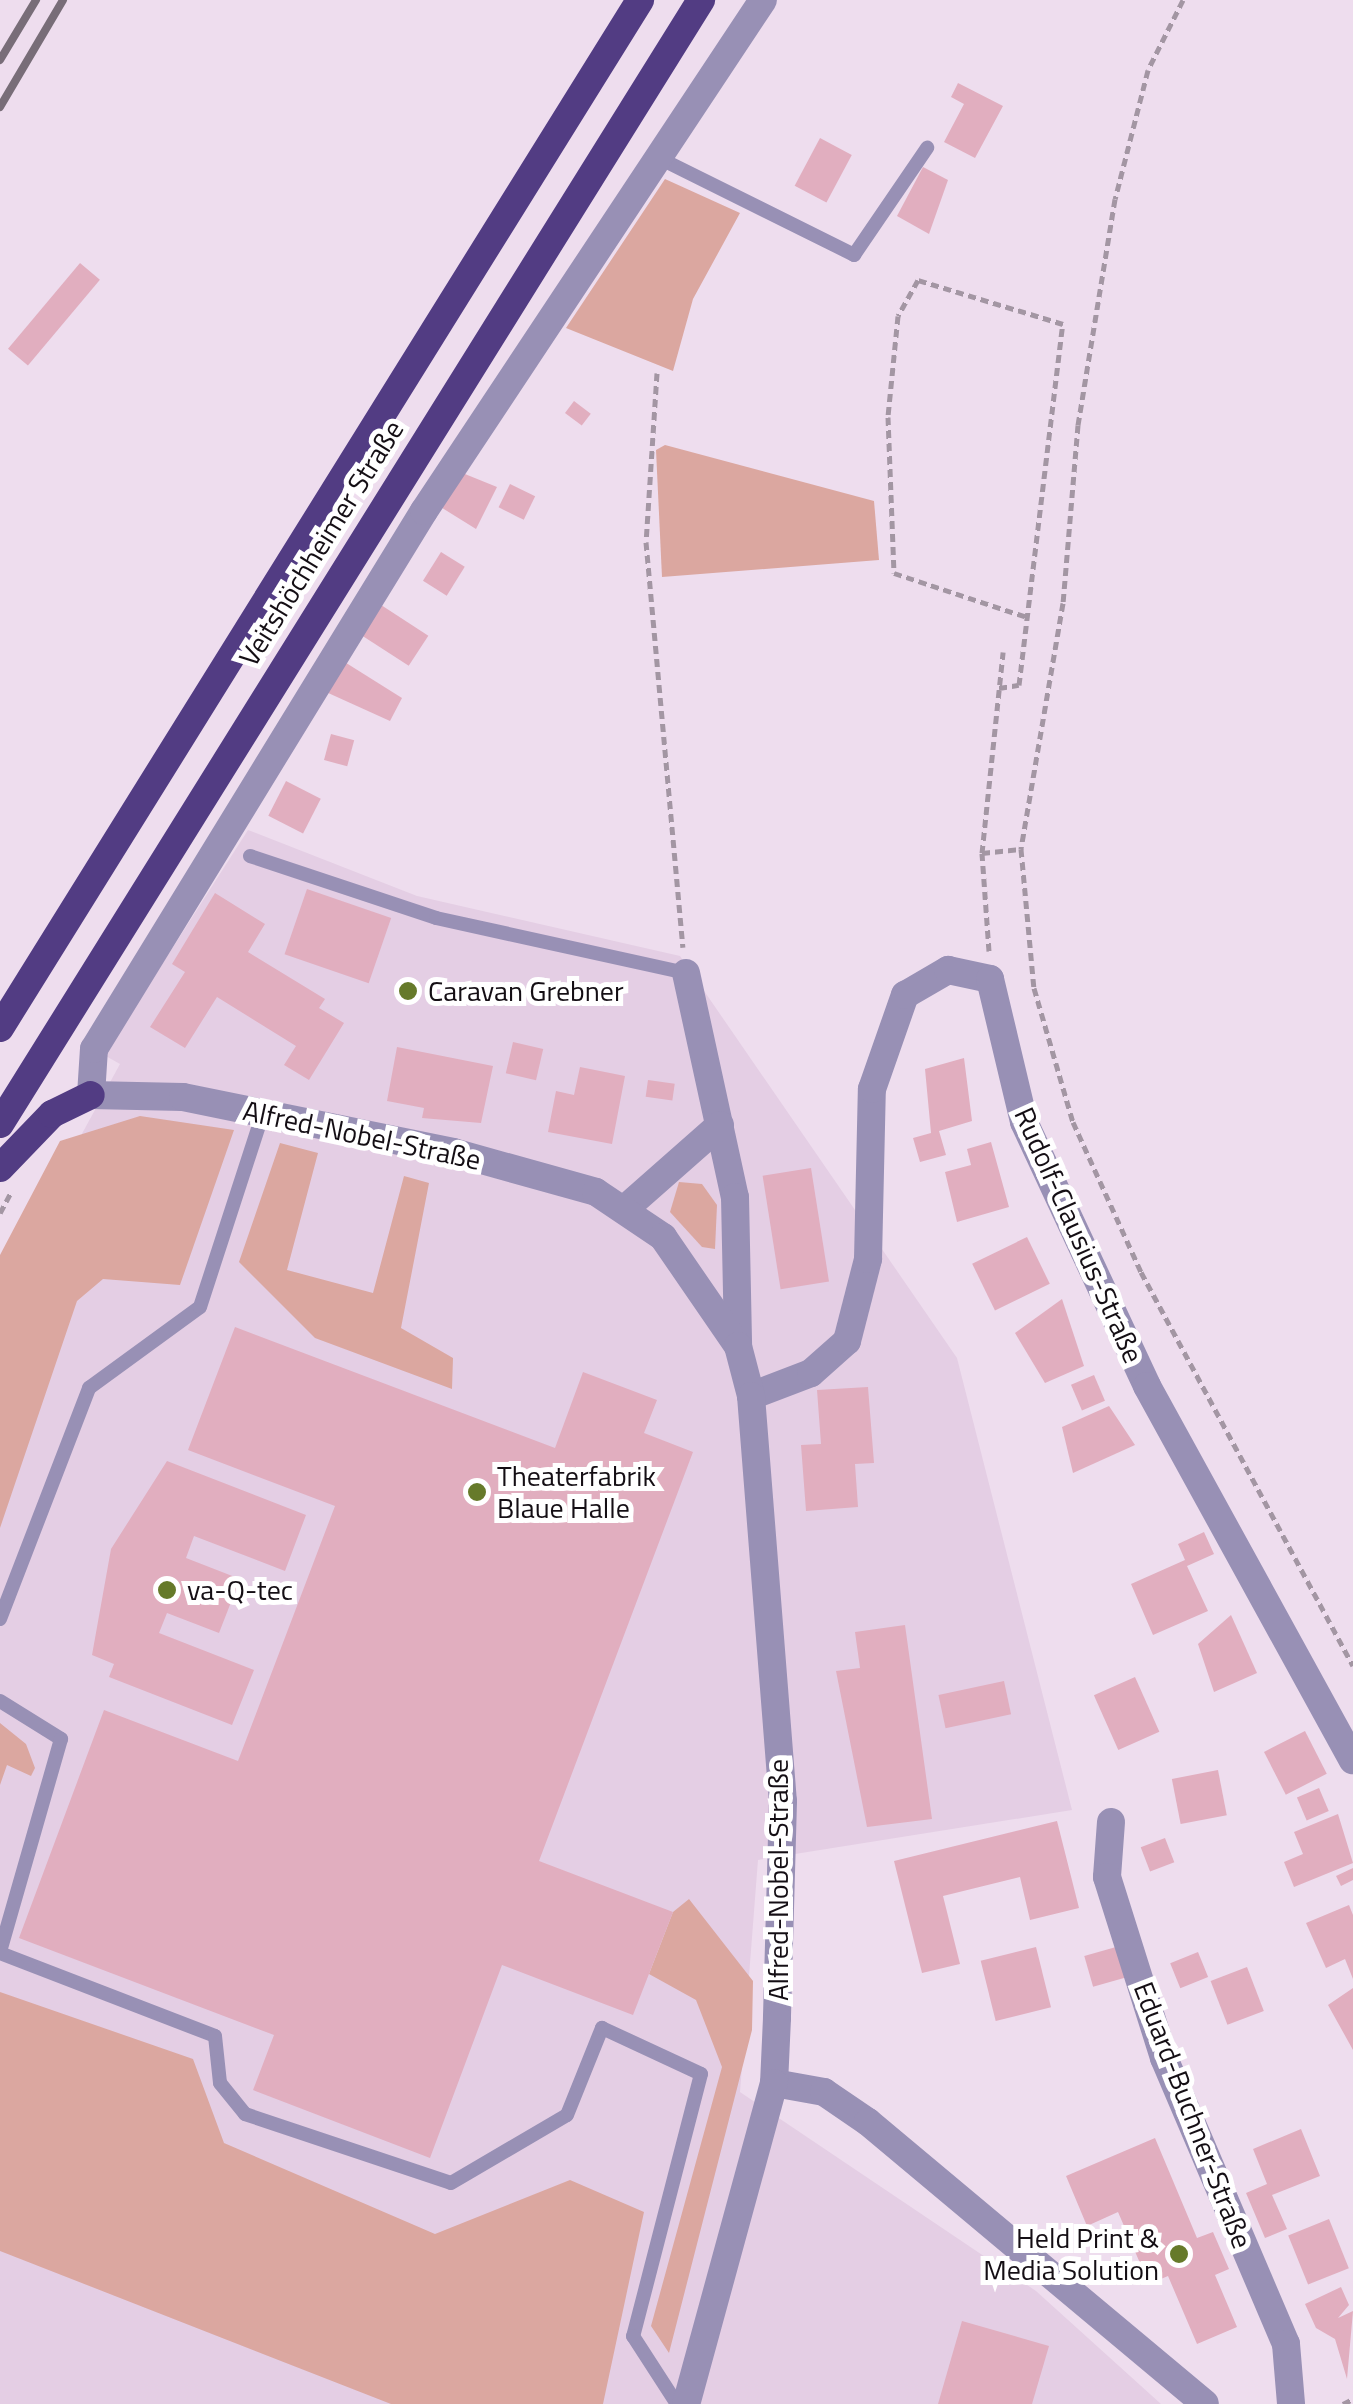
<!DOCTYPE html>
<meta charset="utf-8">
<style>
body{margin:0}
#map{position:relative;width:1353px;height:2404px;overflow:hidden;background:#ede;font-family:"Titillium Web",sans-serif}
div>[style]{position:absolute}
.built>*{inset:0;background:#e4cee4}
.green>*{inset:0;background:#dba7a0}
.building>*{inset:0;background:#e1aebf;transform-origin:0 0}
.path>*{height:5px;margin-top:-2.5px;transform-origin:0;background:repeating-linear-gradient(90deg,#a396a3 0 8px,transparent 0 13px)}
.service>*{height:14px;margin:-7px;padding:0 7px;transform-origin:7px;border-radius:7px;background:#9890b5}
.minor>*{height:28px;margin:-14px;padding:0 14px;transform-origin:14px;border-radius:14px;background:#9890b5}
.tertiary>*{height:28px;margin:-14px;padding:0 14px;transform-origin:14px;border-radius:14px;background:#9890b5}
.trunk>*{height:28px;margin:-14px;padding:0 14px;transform-origin:14px;border-radius:14px;background:#523c83}
.rail>*{height:8px;margin:-4px;padding:0 4px;transform-origin:4px;border-radius:4px;background:#786d78}
.dots>*{width:28px;height:28px;translate:-50% -50%;box-sizing:border-box;border:5px solid #fff;border-radius:50%}
span{translate:-50% -50%;white-space:nowrap;text-align:center;line-height:1.15;-webkit-text-stroke:10px #fff;paint-order:stroke}
.street-label{font-size:28px;color:#140e14}
.poi-label{font-size:28px;color:#140e14}
.left{translate:0 -50%;text-align:left}
.right{translate:-100% -50%;text-align:right}
</style>
<div id="map">
<div class="built">
<i style="clip-path:polygon(248px 830px,417px 896px,680px 956px,957px 1358px,1072px 1810px,758px 1860px,740px 2092px,1036px 2291px,1161px 2404px,0 2404px,0 1284px,120px 1064px,104px 1055px)"></i>
</div>
<div class="green">
<i style="clip-path:polygon(665px 179px,740px 213px,693px 299px,673px 371px,566px 328px)"></i>
<i style="clip-path:polygon(665px 445px,874px 501px,879px 560px,662px 577px,656px 450px)"></i>
<i style="clip-path:polygon(140px 1116px,234px 1130px,180px 1285px,103px 1279px,77px 1301px,0 1528px,0 1255px,60px 1141px)"></i>
<i style="clip-path:polygon(280px 1143px,318px 1153px,287px 1270px,373px 1293px,404px 1176px,429px 1183px,401px 1328px,453px 1358px,452px 1389px,315px 1338px,239px 1262px)"></i>
<i style="clip-path:polygon(679px 1182px,702px 1184px,717px 1205px,715px 1249px,702px 1247px,670px 1212px)"></i>
<i style="clip-path:polygon(0 1723px,26px 1744px,35px 1768px,31px 1776px,7px 1765px,0 1785px)"></i>
<i style="clip-path:polygon(689px 1899px,753px 1981px,752px 2030px,669px 2353px,651px 2326px,722px 2067px,696px 2000px,649px 1974px,673px 1912px)"></i>
<i style="clip-path:polygon(0 1992px,193px 2059px,224px 2143px,435px 2234px,570px 2180px,644px 2212px,603px 2404px,391px 2404px,0 2251px)"></i>
</div>
<div class="building">
<i style="clip-path:polygon(958px 83px,1003px 106px,975px 158px,944px 142px,964px 104px,951px 97px)"></i>
<i style="left:820px;top:138px;width:36px;height:54px;rotate:28deg"></i>
<i style="clip-path:polygon(923px 167px,948px 180px,929px 234px,897px 216px)"></i>
<i style="left:80px;top:263px;width:26px;height:112px;rotate:40deg"></i>
<i style="left:574px;top:401px;width:21px;height:15px;rotate:37deg"></i>
<i style="clip-path:polygon(460px 472px,497px 487px,476px 529px,439px 506px)"></i>
<i style="left:510px;top:484px;width:28px;height:26px;rotate:26deg"></i>
<i style="left:441px;top:552px;width:28px;height:34px;rotate:32deg"></i>
<i style="left:378px;top:603px;width:60px;height:36px;rotate:33deg"></i>
<i style="clip-path:polygon(343px 661px,402px 698px,390px 721px,326px 692px)"></i>
<i style="left:331px;top:734px;width:24px;height:27px;rotate:15deg"></i>
<i style="left:286px;top:781px;width:39px;height:39px;rotate:27deg"></i>
<i style="left:307px;top:889px;width:89px;height:69px;rotate:19deg"></i>
<i style="clip-path:polygon(215px 893px,265px 924px,248px 952px,325px 999px,319px 1008px,344px 1023px,309px 1080px,284px 1065px,296px 1046px,217px 997px,185px 1048px,150px 1027px,185px 972px,172px 964px)"></i>
<i style="left:513px;top:1042px;width:31px;height:32px;rotate:13deg"></i>
<i style="clip-path:polygon(397px 1047px,493px 1066px,481px 1123px,422px 1118px,424px 1108px,387px 1101px)"></i>
<i style="clip-path:polygon(964px 1058px,972px 1121px,939px 1131px,946px 1155px,920px 1162px,913px 1138px,931px 1133px,925px 1069px)"></i>
<i style="clip-path:polygon(580px 1067px,625px 1076px,612px 1144px,548px 1132px,556px 1091px,574px 1095px)"></i>
<i style="left:648px;top:1080px;width:27px;height:17px;rotate:8deg"></i>
<i style="clip-path:polygon(991px 1142px,1009px 1207px,957px 1222px,945px 1172px,971px 1165px,967px 1149px)"></i>
<i style="left:811px;top:1168px;width:115px;height:49px;rotate:81deg"></i>
<i style="left:1027px;top:1237px;width:52px;height:61px;rotate:64deg"></i>
<i style="clip-path:polygon(1062px 1299px,1084px 1366px,1045px 1383px,1015px 1333px)"></i>
<i style="clip-path:polygon(235px 1327px,555px 1448px,583px 1372px,657px 1400px,644px 1433px,693px 1452px,539px 1861px,673px 1912px,633px 2015px,502px 1965px,430px 2158px,253px 2090px,274px 2035px,19px 1938px,104px 1710px,238px 1761px,335px 1506px,188px 1450px)"></i>
<i style="left:1094px;top:1375px;width:28px;height:25px;rotate:67deg"></i>
<i style="clip-path:polygon(868px 1387px,874px 1463px,855px 1464px,858px 1507px,806px 1511px,801px 1445px,821px 1444px,817px 1390px)"></i>
<i style="clip-path:polygon(1109px 1406px,1135px 1445px,1073px 1473px,1062px 1427px)"></i>
<i style="clip-path:polygon(167px 1461px,306px 1515px,285px 1571px,194px 1536px,186px 1558px,240px 1579px,219px 1633px,167px 1613px,159px 1633px,254px 1670px,232px 1725px,109px 1677px,114px 1664px,92px 1655px,111px 1549px)"></i>
<i style="clip-path:polygon(1204px 1532px,1214px 1554px,1187px 1566px,1208px 1611px,1153px 1635px,1131px 1584px,1185px 1560px,1178px 1544px)"></i>
<i style="clip-path:polygon(1231px 1615px,1257px 1673px,1214px 1692px,1198px 1644px)"></i>
<i style="clip-path:polygon(905px 1625px,932px 1819px,867px 1827px,836px 1671px,860px 1668px,855px 1632px)"></i>
<i style="left:1135px;top:1677px;width:60px;height:45px;rotate:66deg"></i>
<i style="left:1004px;top:1681px;width:34px;height:67px;rotate:78deg"></i>
<i style="left:1305px;top:1731px;width:48px;height:46px;rotate:63deg"></i>
<i style="left:1218px;top:1770px;width:46px;height:47px;rotate:79deg"></i>
<i style="left:1319px;top:1788px;width:25px;height:24px;rotate:67deg"></i>
<i style="clip-path:polygon(1338px 1814px,1353px 1863px,1294px 1887px,1284px 1862px,1303px 1854px,1294px 1832px)"></i>
<i style="clip-path:polygon(1057px 1821px,1079px 1908px,1030px 1920px,1020px 1877px,943px 1896px,960px 1964px,922px 1973px,894px 1861px)"></i>
<i style="left:1165px;top:1838px;width:26px;height:26px;rotate:69deg"></i>
<i style="clip-path:polygon(1353px 1868px,1353px 1880px,1341px 1886px,1336px 1876px)"></i>
<i style="clip-path:polygon(1349px 1905px,1353px 1915px,1353px 1979px,1345px 1959px,1326px 1968px,1306px 1923px)"></i>
<i style="left:1036px;top:1947px;width:62px;height:57px;rotate:76deg"></i>
<i style="left:1116px;top:1947px;width:32px;height:33px;rotate:74deg"></i>
<i style="left:1198px;top:1952px;width:27px;height:30px;rotate:68deg"></i>
<i style="left:1247px;top:1967px;width:47px;height:39px;rotate:69deg"></i>
<i style="clip-path:polygon(1353px 1988px,1353px 2050px,1328px 2005px)"></i>
<i style="clip-path:polygon(1301px 2129px,1320px 2176px,1272px 2195px,1287px 2229px,1265px 2238px,1246px 2193px,1267px 2184px,1253px 2149px)"></i>
<i style="clip-path:polygon(1155px 2138px,1197px 2238px,1213px 2232px,1229px 2269px,1215px 2275px,1237px 2327px,1197px 2344px,1168px 2276px,1149px 2284px,1118px 2212px,1087px 2226px,1066px 2176px)"></i>
<i style="left:1329px;top:2219px;width:53px;height:44px;rotate:68deg"></i>
<i style="clip-path:polygon(1341px 2287px,1349px 2305px,1338px 2318px,1353px 2311px,1347px 2379px,1335px 2339px,1316px 2328px,1305px 2304px)"></i>
<i style="clip-path:polygon(962px 2321px,1049px 2346px,1032px 2404px,938px 2404px)"></i>
</div>
<div class="path">
<i style="left:1183px;top:0;width:78px;rotate:116.6deg"></i>
<i style="left:1148px;top:70px;width:133px;rotate:104.3deg"></i>
<i style="left:1115px;top:199px;width:229px;rotate:99.3deg"></i>
<i style="left:1078px;top:425px;width:179px;rotate:94.8deg"></i>
<i style="left:1063px;top:603px;width:250px;rotate:99.7deg"></i>
<i style="left:1021px;top:849px;width:140px;rotate:84.7deg"></i>
<i style="left:1034px;top:988px;width:140px;rotate:73.8deg"></i>
<i style="left:1073px;top:1122px;width:165px;rotate:65.6deg"></i>
<i style="left:1141px;top:1272px;width:447px;rotate:61.7deg"></i>
<i style="left:657px;top:373px;width:169px;rotate:93.7deg"></i>
<i style="left:646px;top:542px;width:407px;rotate:84.8deg"></i>
<i style="left:999px;top:688px;width:20px;rotate:-9deg"></i>
<i style="left:1019px;top:685px;width:364px;rotate:-83.1deg"></i>
<i style="left:1063px;top:324px;width:152px;rotate:-163.1deg"></i>
<i style="left:918px;top:280px;width:41px;rotate:119.1deg"></i>
<i style="left:898px;top:316px;width:101px;rotate:95.7deg"></i>
<i style="left:888px;top:417px;width:156px;rotate:87.8deg"></i>
<i style="left:894px;top:573px;width:140px;rotate:18.3deg"></i>
<i style="left:982px;top:853px;width:202px;rotate:-84deg"></i>
<i style="left:989px;top:951px;width:98px;rotate:-94.1deg"></i>
<i style="left:982px;top:853px;width:39px;rotate:-6deg"></i>
<i style="left:0;top:1213px;width:24px;rotate:-62deg"></i>
<i style="left:1343px;top:2404px;width:11px;rotate:-27deg"></i>
</div>
<div class="service">
<i style="left:659px;top:158px;width:218px;rotate:26.4deg"></i>
<i style="left:854px;top:255px;width:130px;rotate:-55.7deg"></i>
<i style="left:250px;top:856px;width:196px;rotate:18.4deg"></i>
<i style="left:436px;top:918px;width:256px;rotate:12.4deg"></i>
<i style="left:0;top:1619px;width:248px;rotate:-68.9deg"></i>
<i style="left:89px;top:1388px;width:137px;rotate:-36.1deg"></i>
<i style="left:200px;top:1307px;width:204px;rotate:-72deg"></i>
<i style="left:0;top:1701px;width:72px;rotate:31.9deg"></i>
<i style="left:61px;top:1739px;width:222px;rotate:106deg"></i>
<i style="left:0;top:1953px;width:230px;rotate:21.1deg"></i>
<i style="left:215px;top:2036px;width:47px;rotate:83.9deg"></i>
<i style="left:220px;top:2083px;width:40px;rotate:51deg"></i>
<i style="left:245px;top:2114px;width:217px;rotate:18.5deg"></i>
<i style="left:451px;top:2183px;width:134px;rotate:-30.4deg"></i>
<i style="left:567px;top:2115px;width:94px;rotate:-68.1deg"></i>
<i style="left:602px;top:2028px;width:109px;rotate:24.9deg"></i>
<i style="left:701px;top:2074px;width:271px;rotate:104.5deg"></i>
<i style="left:633px;top:2336px;width:81px;rotate:57.1deg"></i>
</div>
<div class="minor">
<i style="left:686px;top:973px;width:229px;rotate:77.7deg"></i>
<i style="left:735px;top:1197px;width:149px;rotate:88.8deg"></i>
<i style="left:91px;top:1095px;width:46px;rotate:-86.3deg"></i>
<i style="left:94px;top:1049px;width:631px;rotate:-58.48deg"></i>
<i style="left:424px;top:511px;width:613px;rotate:-56.44deg"></i>
<i style="left:627px;top:1207px;width:124px;rotate:-41.4deg"></i>
<i style="left:751px;top:1396px;width:64px;rotate:-21deg"></i>
<i style="left:811px;top:1373px;width:48px;rotate:-41.6deg"></i>
<i style="left:847px;top:1341px;width:85px;rotate:-75.6deg"></i>
<i style="left:868px;top:1259px;width:170px;rotate:-88.7deg"></i>
<i style="left:872px;top:1089px;width:100px;rotate:-70.7deg"></i>
<i style="left:905px;top:995px;width:50px;rotate:-30.2deg"></i>
<i style="left:948px;top:970px;width:43px;rotate:12.1deg"></i>
<i style="left:990px;top:979px;width:147px;rotate:76.6deg"></i>
<i style="left:1024px;top:1122px;width:291px;rotate:65deg"></i>
<i style="left:1147px;top:1386px;width:427px;rotate:61.2deg"></i>
<i style="left:1111px;top:1822px;width:55px;rotate:94.2deg"></i>
<i style="left:1107px;top:1877px;width:190px;rotate:72.5deg"></i>
<i style="left:1164px;top:2058px;width:311px;rotate:66.9deg"></i>
<i style="left:1286px;top:2344px;width:60px;rotate:85.2deg"></i>
<i style="left:774px;top:2083px;width:51px;rotate:10.2deg"></i>
<i style="left:824px;top:2092px;width:53px;rotate:34.3deg"></i>
<i style="left:868px;top:2122px;width:439px;rotate:39.9deg"></i>
</div>
<div class="tertiary">
<i style="left:91px;top:1095px;width:92px;rotate:1.2deg"></i>
<i style="left:183px;top:1097px;width:276px;rotate:11.5deg"></i>
<i style="left:453px;top:1152px;width:148px;rotate:15.6deg"></i>
<i style="left:596px;top:1192px;width:81px;rotate:33.9deg"></i>
<i style="left:663px;top:1237px;width:132px;rotate:55.5deg"></i>
<i style="left:738px;top:1346px;width:52px;rotate:75.4deg"></i>
<i style="left:751px;top:1396px;width:406px;rotate:85.5deg"></i>
<i style="left:783px;top:1801px;width:217px;rotate:91.6deg"></i>
<i style="left:777px;top:2018px;width:65px;rotate:92.6deg"></i>
<i style="left:774px;top:2083px;width:333px;rotate:105.3deg"></i>
</div>
<div class="trunk">
<i style="left:0;top:1028px;width:1211px;rotate:-58.09deg"></i>
<i style="left:0;top:1124px;width:1325px;rotate:-58.05deg"></i>
<i style="left:0;top:1168px;width:75px;rotate:-46.1deg"></i>
<i style="left:52px;top:1114px;width:43px;rotate:-26deg"></i>
</div>
<div class="rail">
<i style="left:0;top:60px;width:70px;rotate:-59deg"></i>
<i style="left:0;top:107px;width:124px;rotate:-59.5deg"></i>
</div>
<div class="dots">
<i style="left:408px;top:991px;background:#667a2a"></i>
<i style="left:477px;top:1492px;background:#667a2a"></i>
<i style="left:167px;top:1590px;background:#667a2a"></i>
<i style="left:1179px;top:2254px;background:#667a2a"></i>
</div>
<div class="street-label">
<span style="left:321px;top:543px;rotate:-58deg">Veitshöchheimer Straße</span>
<span style="left:362px;top:1135px;rotate:12deg">Alfred-Nobel-Straße</span>
<span style="left:1079px;top:1235px;rotate:66deg">Rudolf-Clausius-Straße</span>
<span style="left:778px;top:1880px;rotate:-90deg">Alfred-Nobel-Straße</span>
<span style="left:1193px;top:2115px;rotate:69deg">Eduard-Buchner-Straße</span>
</div>
<div class="poi-label">
<span class="left" style="left:428px;top:991px">Caravan Grebner</span>
<span class="left" style="left:497px;top:1492px">Theaterfabrik<br>Blaue Halle</span>
<span class="left" style="left:187px;top:1590px">va-Q-tec</span>
<span class="right" style="left:1159px;top:2254px">Held Print &amp;<br>Media Solution</span>
</div>
</div>
